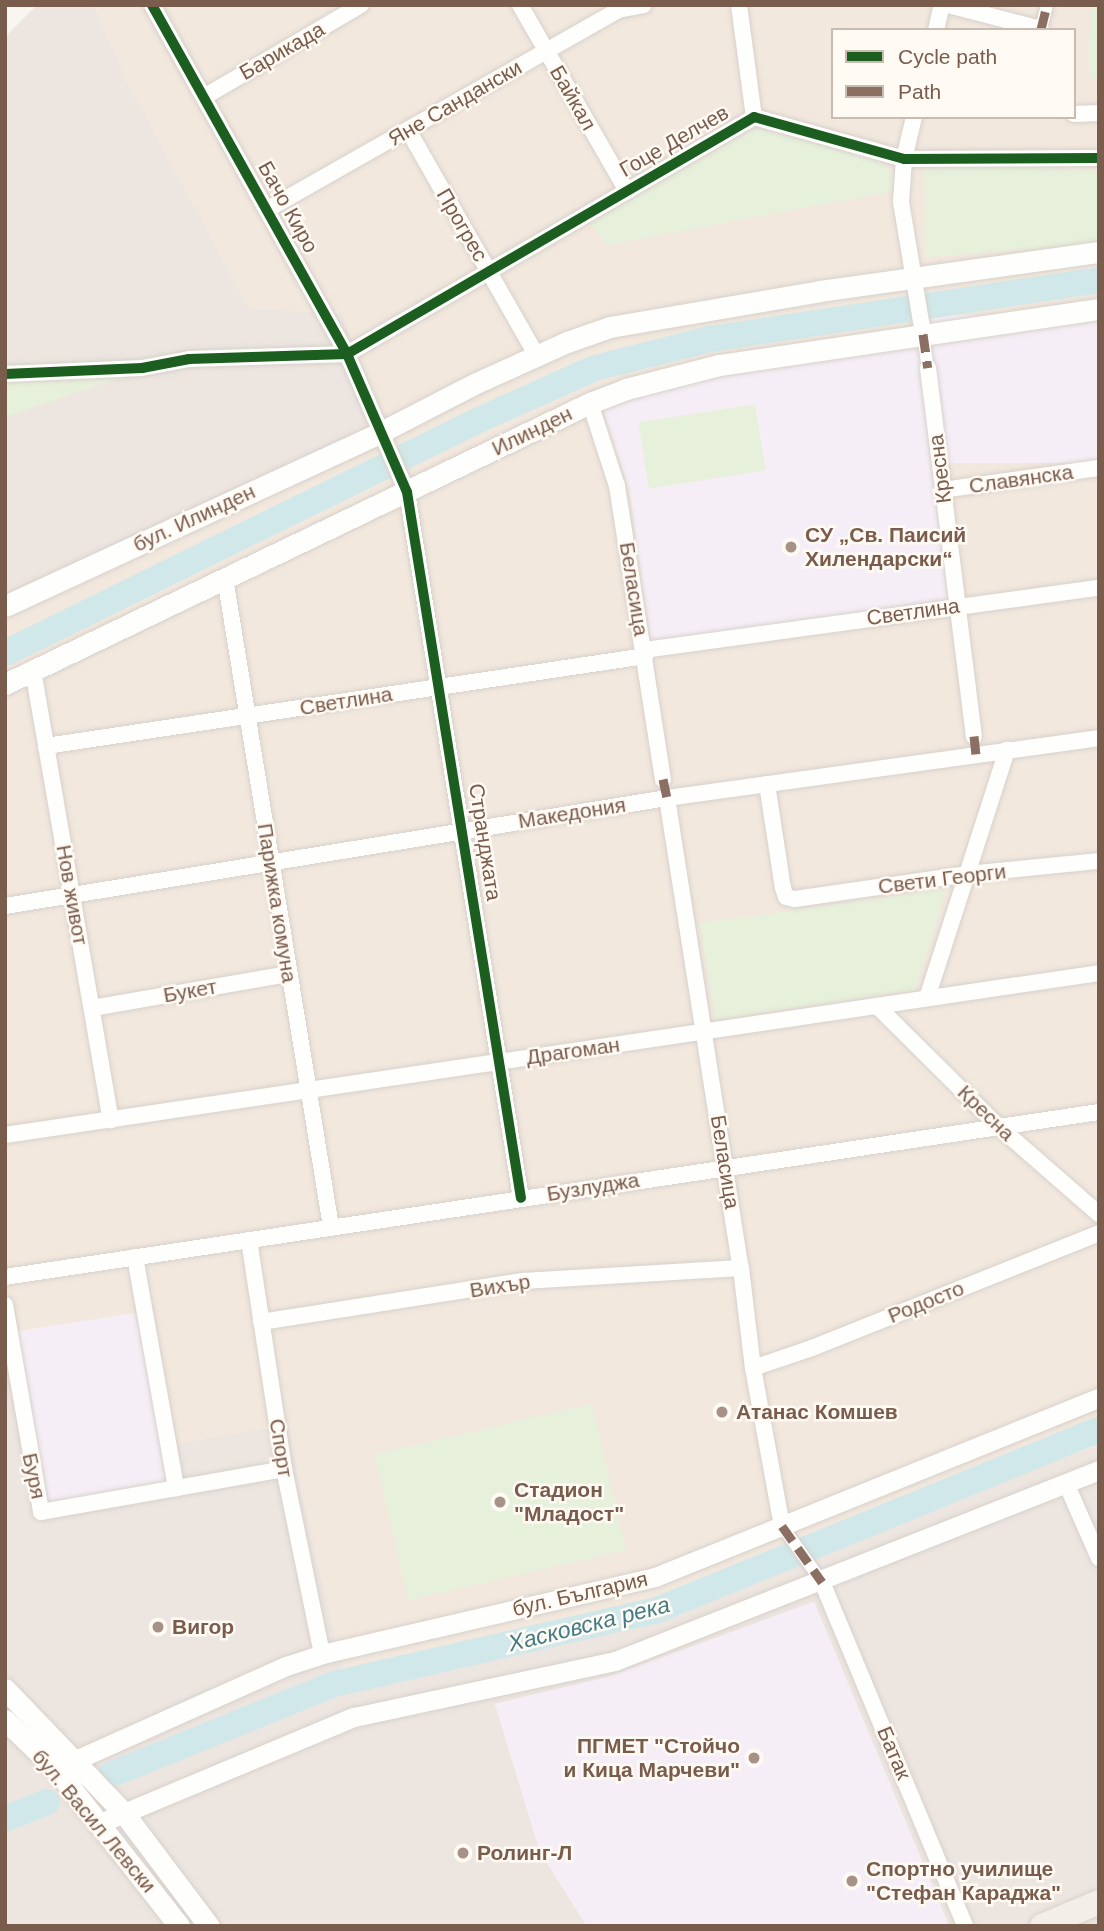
<!DOCTYPE html>
<meta charset="utf-8">
<style>
body{margin:0}
#map{position:relative;width:1104px;height:1931px;overflow:hidden;background:#f9f5f0;font-family:Arial,sans-serif}
div>[style]{position:absolute}
.residential>*{inset:0;background:#f2e8de}
.industrial>*{inset:0;background:#ede5e0}
.education>*{inset:0;background:#f6eef6;transform-origin:0 0}
.green>*{inset:0;background:#e7f0db;transform-origin:0 0}
.river>*{height:26px;margin:-13px;padding:0 13px;transform-origin:13px;border-radius:13px;background:#d0e8ea}
.roads{filter:drop-shadow(0 0 2px #d7d1cb) drop-shadow(0 0 2px #d7d1cb)}
.pedestrian>*{height:12px;margin:-6px;padding:0 6px;transform-origin:6px;border-radius:6px;background:#fefefd}
.minor>*{height:16px;margin:-8px;padding:0 8px;transform-origin:8px;border-radius:8px;background:#fefefd}
.tertiary>*{height:19px;margin:-9.5px;padding:0 9.5px;transform-origin:9.5px;border-radius:9.5px;background:#fefefd}
.secondary>*{height:21px;margin:-10.5px;padding:0 10.5px;transform-origin:10.5px;border-radius:10.5px;background:#fefefd}
.primary>*{height:24px;margin:-12px;padding:0 12px;transform-origin:12px;border-radius:12px;background:#f3eee8}
.quiet>*{height:9px;margin-top:-4.5px;transform-origin:0;background:repeating-linear-gradient(90deg,#8d6e63 0 18px,transparent 0 27px)}
.cycleway>*{height:10px;margin:-5px;padding:0 5px;transform-origin:5px;border-radius:5px;background:#1b5e20}
.dots>*{width:19px;height:19px;translate:-50% -50%;box-sizing:border-box;border:4px solid #fffaf3;border-radius:50%}
span{translate:-50% -50%;white-space:nowrap;text-align:center;line-height:1.15;-webkit-text-stroke:5px #fffaf3;paint-order:stroke}
.street-label{font-size:21px;color:#7a5c4d}
.poi-label{font-size:21px;color:#7a5c4d;font-weight:700}
.left{translate:0 -50%;text-align:left}
.right{translate:-100% -50%;text-align:right}
.water-label{font-size:23px;color:#437c86;font-style:italic}
.frame{position:absolute;inset:0;border:7px solid #7a5c4d;pointer-events:none}
.legend{position:absolute;left:831px;top:28px;width:245px;height:91px;box-sizing:border-box;background:#fffaf3;border:2px solid #cabbb1;margin:0;padding:9px 12px;list-style:none;font-size:21px;color:#7a5c4d}
.legend li{display:flex;align-items:center;gap:14px;height:35px}
.legend b{width:35px;border:2px solid #cabbb1}
</style>
<div id="map">
<div class="residential">
<i style="clip-path:polygon(evenodd,94px 5px,1099px 5px,1099px 1446px,815px 1541px,731px 1579px,343px 1676px,302px 1497px,289px 1424px,47px 1468px,5px 1311px,5px 606px,342px 314px,249px 308px,127px 81px,94px 5px,833px 30px,1074px 30px,1074px 117px,833px 117px,833px 30px)"></i>
</div>
<div class="industrial">
<i style="clip-path:polygon(37px 5px,94px 5px,127px 81px,249px 308px,342px 314px,383px 431px,5px 606px,5px 37px)"></i>
<i style="clip-path:polygon(5px 1311px,47px 1467px,289px 1424px,302px 1497px,344px 1676px,731px 1579px,815px 1541px,1099px 1446px,1099px 1926px,949px 1926px,814px 1602px,611px 1676px,495px 1704px,540px 1852px,587px 1926px,5px 1926px)"></i>
</div>
<div class="education">
<i style="left:1099px;top:315px;width:148px;height:170px;rotate:90deg"></i>
<i style="clip-path:polygon(918px 345px,953px 602px,651px 642px,630px 493px,604px 411px,652px 389px,736px 371px)"></i>
<i style="left:140px;top:1312px;width:174px;height:127px;rotate:81deg"></i>
<i style="clip-path:polygon(814px 1602px,949px 1926px,587px 1926px,540px 1852px,495px 1704px,611px 1676px)"></i>
</div>
<div class="green">
<i style="clip-path:polygon(1091px 5px,1099px 5px,1099px 77px,1089px 78px)"></i>
<i style="clip-path:polygon(755px 128px,882px 160px,894px 176px,894px 191px,608px 245px,590px 223px)"></i>
<i style="clip-path:polygon(1042px 160px,1051px 162px,1052px 171px,1099px 169px,1099px 244px,926px 257px,924px 169px)"></i>
<i style="clip-path:polygon(137px 372px,5px 417px,5px 374px)"></i>
<i style="left:755px;top:404px;width:67px;height:118px;rotate:81deg"></i>
<i style="clip-path:polygon(946px 889px,915px 990px,715px 1019px,700px 923px)"></i>
<i style="left:592px;top:1404px;width:150px;height:223px;rotate:77deg"></i>
</div>
<div class="river">
<i style="left:5px;top:653px;width:530px;rotate:-26.18deg"></i>
<i style="left:481px;top:419px;width:125px;rotate:-24.1deg"></i>
<i style="left:595px;top:368px;width:119px;rotate:-14.2deg"></i>
<i style="left:710px;top:339px;width:393px;rotate:-8.6deg"></i>
<i style="left:110px;top:1775px;width:242px;rotate:-22.1deg"></i>
<i style="left:334px;top:1684px;width:331px;rotate:-12.9deg"></i>
<i style="left:657px;top:1610px;width:477px;rotate:-22.2deg"></i>
<i style="left:5px;top:1819px;width:45px;rotate:-22deg"></i>
</div>
<div class="roads">
<div class="pedestrian">
<i style="left:1041px;top:29px;width:25px;rotate:-76deg"></i>
<i style="left:923px;top:334px;width:34px;rotate:82deg"></i>
<i style="left:782px;top:1526px;width:69px;rotate:54.5deg"></i>
</div>
<div class="minor">
<i style="left:152px;top:5px;width:400px;rotate:60.8deg"></i>
<i style="left:347px;top:354px;width:150px;rotate:66.5deg"></i>
<i style="left:407px;top:492px;width:715px;rotate:80.83deg"></i>
<i style="left:520px;top:5px;width:215px;rotate:60.1deg"></i>
<i style="left:739px;top:5px;width:113px;rotate:82.4deg"></i>
<i style="left:948px;top:5px;width:96px;rotate:14.5deg"></i>
<i style="left:936px;top:30px;width:26px;rotate:-77deg"></i>
<i style="left:204px;top:97px;width:182px;rotate:-30.4deg"></i>
<i style="left:1074px;top:114px;width:25px;rotate:-2deg"></i>
<i style="left:914px;top:117px;width:43px;rotate:103.4deg"></i>
<i style="left:904px;top:159px;width:43px;rotate:94deg"></i>
<i style="left:901px;top:202px;width:134px;rotate:80.5deg"></i>
<i style="left:408px;top:130px;width:260px;rotate:60.3deg"></i>
<i style="left:268px;top:209px;width:403px;rotate:-29.6deg"></i>
<i style="left:618px;top:10px;width:26px;rotate:-11deg"></i>
<i style="left:928px;top:368px;width:371px;rotate:82.9deg"></i>
<i style="left:5px;top:374px;width:137px;rotate:-2.5deg"></i>
<i style="left:142px;top:368px;width:48px;rotate:-10.8deg"></i>
<i style="left:189px;top:359px;width:158px;rotate:-1.8deg"></i>
<i style="left:347px;top:354px;width:471px;rotate:-30.2deg"></i>
<i style="left:754px;top:117px;width:156px;rotate:15.6deg"></i>
<i style="left:904px;top:159px;width:195px;rotate:-0.3deg"></i>
<i style="left:590px;top:403px;width:87px;rotate:72deg"></i>
<i style="left:617px;top:486px;width:297px;rotate:81.1deg"></i>
<i style="left:942px;top:490px;width:159px;rotate:-8deg"></i>
<i style="left:225px;top:578px;width:658px;rotate:80.72deg"></i>
<i style="left:644px;top:650px;width:459px;rotate:-7.8deg"></i>
<i style="left:33px;top:670px;width:457px;rotate:80.2deg"></i>
<i style="left:46px;top:746px;width:606px;rotate:-8.54deg"></i>
<i style="left:767px;top:784px;width:105px;rotate:81.3deg"></i>
<i style="left:783px;top:888px;width:9px;rotate:72deg"></i>
<i style="left:786px;top:897px;width:9px;rotate:13deg"></i>
<i style="left:795px;top:899px;width:175px;rotate:-8.2deg"></i>
<i style="left:968px;top:874px;width:132px;rotate:-5.7deg"></i>
<i style="left:667px;top:798px;width:476px;rotate:81.1deg"></i>
<i style="left:741px;top:1268px;width:101px;rotate:83.2deg"></i>
<i style="left:753px;top:1368px;width:161px;rotate:79.6deg"></i>
<i style="left:5px;top:906px;width:671px;rotate:-9.27deg"></i>
<i style="left:667px;top:798px;width:436px;rotate:-7.9deg"></i>
<i style="left:927px;top:998px;width:261px;rotate:-72.1deg"></i>
<i style="left:877px;top:1006px;width:170px;rotate:44.8deg"></i>
<i style="left:998px;top:1126px;width:134px;rotate:41.1deg"></i>
<i style="left:92px;top:1008px;width:200px;rotate:-9.8deg"></i>
<i style="left:5px;top:1135px;width:1106px;rotate:-8.42deg"></i>
<i style="left:249px;top:1240px;width:232px;rotate:81.3deg"></i>
<i style="left:284px;top:1469px;width:189px;rotate:78.4deg"></i>
<i style="left:135px;top:1257px;width:235px;rotate:79.9deg"></i>
<i style="left:5px;top:1277px;width:1106px;rotate:-8.58deg"></i>
<i style="left:5px;top:1305px;width:210px;rotate:80.1deg"></i>
<i style="left:41px;top:1512px;width:247px;rotate:-10deg"></i>
<i style="left:261px;top:1322px;width:265px;rotate:-8.9deg"></i>
<i style="left:523px;top:1281px;width:218px;rotate:-3.4deg"></i>
<i style="left:753px;top:1368px;width:62px;rotate:-18.7deg"></i>
<i style="left:812px;top:1348px;width:309px;rotate:-21.8deg"></i>
<i style="left:1066px;top:1483px;width:82px;rotate:66.3deg"></i>
<i style="left:822px;top:1582px;width:373px;rotate:67.4deg"></i>
</div>
<div class="tertiary">
<i style="left:60px;top:1767px;width:248px;rotate:-24.1deg"></i>
<i style="left:286px;top:1666px;width:38px;rotate:-18deg"></i>
<i style="left:322px;top:1654px;width:342px;rotate:-13deg"></i>
<i style="left:655px;top:1577px;width:479px;rotate:-22deg"></i>
<i style="left:100px;top:1823px;width:275px;rotate:-22.7deg"></i>
<i style="left:354px;top:1717px;width:267px;rotate:-12.1deg"></i>
<i style="left:615px;top:1661px;width:520px;rotate:-21.54deg"></i>
</div>
<div class="secondary">
<i style="left:5px;top:606px;width:417px;rotate:-24.8deg"></i>
<i style="left:383px;top:431px;width:102px;rotate:-27.3deg"></i>
<i style="left:474px;top:384px;width:102px;rotate:-24.3deg"></i>
<i style="left:567px;top:342px;width:46px;rotate:-19.2deg"></i>
<i style="left:610px;top:327px;width:213px;rotate:-9.7deg"></i>
<i style="left:820px;top:291px;width:282px;rotate:-8deg"></i>
<i style="left:5px;top:684px;width:649px;rotate:-25.66deg"></i>
<i style="left:590px;top:403px;width:39px;rotate:-21deg"></i>
<i style="left:626px;top:389px;width:96px;rotate:-14.5deg"></i>
<i style="left:719px;top:365px;width:384px;rotate:-8.4deg"></i>
<i style="left:5px;top:1689px;width:170px;rotate:46.2deg"></i>
<i style="left:123px;top:1812px;width:143px;rotate:53deg"></i>
<i style="left:5px;top:1720px;width:71px;rotate:43.9deg"></i>
<i style="left:56px;top:1769px;width:199px;rotate:51.9deg"></i>
</div>
<div class="primary">
<i style="left:1042px;top:1926px;width:62px;rotate:-22.8deg"></i>
</div>
</div>
<div class="quiet">
<i style="left:1041px;top:29px;width:25px;rotate:-76deg"></i>
<i style="left:923px;top:334px;width:34px;rotate:82deg"></i>
<i style="left:974px;top:736px;width:19px;rotate:84deg"></i>
<i style="left:663px;top:779px;width:19px;rotate:78deg"></i>
<i style="left:782px;top:1526px;width:69px;rotate:54.5deg"></i>
</div>
<div class="cycleway">
<i style="left:152px;top:5px;width:400px;rotate:60.8deg"></i>
<i style="left:347px;top:354px;width:150px;rotate:66.5deg"></i>
<i style="left:407px;top:492px;width:715px;rotate:80.83deg"></i>
<i style="left:5px;top:374px;width:137px;rotate:-2.5deg"></i>
<i style="left:142px;top:368px;width:48px;rotate:-10.8deg"></i>
<i style="left:189px;top:359px;width:158px;rotate:-1.8deg"></i>
<i style="left:347px;top:354px;width:471px;rotate:-30.2deg"></i>
<i style="left:754px;top:117px;width:156px;rotate:15.6deg"></i>
<i style="left:904px;top:159px;width:195px;rotate:-0.3deg"></i>
</div>
<div class="dots">
<i style="left:791px;top:547px;background:#a69286"></i>
<i style="left:722px;top:1412px;background:#a69286"></i>
<i style="left:500px;top:1502px;background:#a69286"></i>
<i style="left:158px;top:1627px;background:#a69286"></i>
<i style="left:754px;top:1758px;background:#a69286"></i>
<i style="left:463px;top:1853px;background:#a69286"></i>
<i style="left:852px;top:1881px;background:#a69286"></i>
</div>
<div class="street-label">
<span style="left:282px;top:51px;rotate:-30deg">Барикада</span>
<span style="left:573px;top:98px;rotate:60deg">Байкал</span>
<span style="left:455px;top:103px;rotate:-30deg">Яне Сандански</span>
<span style="left:674px;top:141px;rotate:-30deg">Гоце Делчев</span>
<span style="left:288px;top:207px;rotate:61deg">Бачо Киро</span>
<span style="left:462px;top:225px;rotate:60deg">Прогрес</span>
<span style="left:532px;top:431px;rotate:-26deg">Илинден</span>
<span style="left:940px;top:469px;rotate:-97deg">Кресна</span>
<span style="left:1021px;top:479px;rotate:-8deg">Славянска</span>
<span style="left:194px;top:518px;rotate:-25deg">бул. Илинден</span>
<span style="left:634px;top:589px;rotate:81deg">Беласица</span>
<span style="left:913px;top:612px;rotate:-8deg">Светлина</span>
<span style="left:346px;top:701px;rotate:-9deg">Светлина</span>
<span style="left:572px;top:813px;rotate:-9deg">Македония</span>
<span style="left:485px;top:842px;rotate:81deg">Странджата</span>
<span style="left:942px;top:879px;rotate:-7deg">Свети Георги</span>
<span style="left:72px;top:895px;rotate:80deg">Нов живот</span>
<span style="left:277px;top:903px;rotate:81deg">Парижка комуна</span>
<span style="left:190px;top:991px;rotate:-10deg">Букет</span>
<span style="left:573px;top:1051px;rotate:-8deg">Драгоман</span>
<span style="left:986px;top:1113px;rotate:44deg">Кресна</span>
<span style="left:725px;top:1162px;rotate:81deg">Беласица</span>
<span style="left:593px;top:1187px;rotate:-9deg">Бузлуджа</span>
<span style="left:500px;top:1286px;rotate:-9deg">Вихър</span>
<span style="left:926px;top:1302px;rotate:-22deg">Родосто</span>
<span style="left:281px;top:1448px;rotate:81deg">Спорт</span>
<span style="left:34px;top:1476px;rotate:78deg">Буря</span>
<span style="left:580px;top:1594px;rotate:-13deg">бул. България</span>
<span style="left:894px;top:1753px;rotate:67deg">Батак</span>
<span style="left:94px;top:1821px;rotate:50deg">бул. Васил Левски</span>
</div>
<div class="poi-label">
<span class="left" style="left:805px;top:547px">СУ „Св. Паисий<br>Хилендарски“</span>
<span class="left" style="left:736px;top:1412px">Атанас Комшев</span>
<span class="left" style="left:514px;top:1502px">Стадион<br>"Младост"</span>
<span class="left" style="left:172px;top:1627px">Вигор</span>
<span class="right" style="left:740px;top:1758px">ПГМЕТ "Стойчо<br>и Кица Марчеви"</span>
<span class="left" style="left:477px;top:1853px">Ролинг-Л</span>
<span class="left" style="left:866px;top:1881px">Спортно училище<br>"Стефан Караджа"</span>
</div>
<div class="water-label">
<span style="left:589px;top:1624px;rotate:-14deg">Хасковска река</span>
</div>
<div class="frame"></div>
<ul class="legend">
<li><b style="height:9px;background:#1b5e20"></b>Cycle path</li>
<li><b style="height:9px;background:#8d6e63"></b>Path</li>
</ul>
</div>
